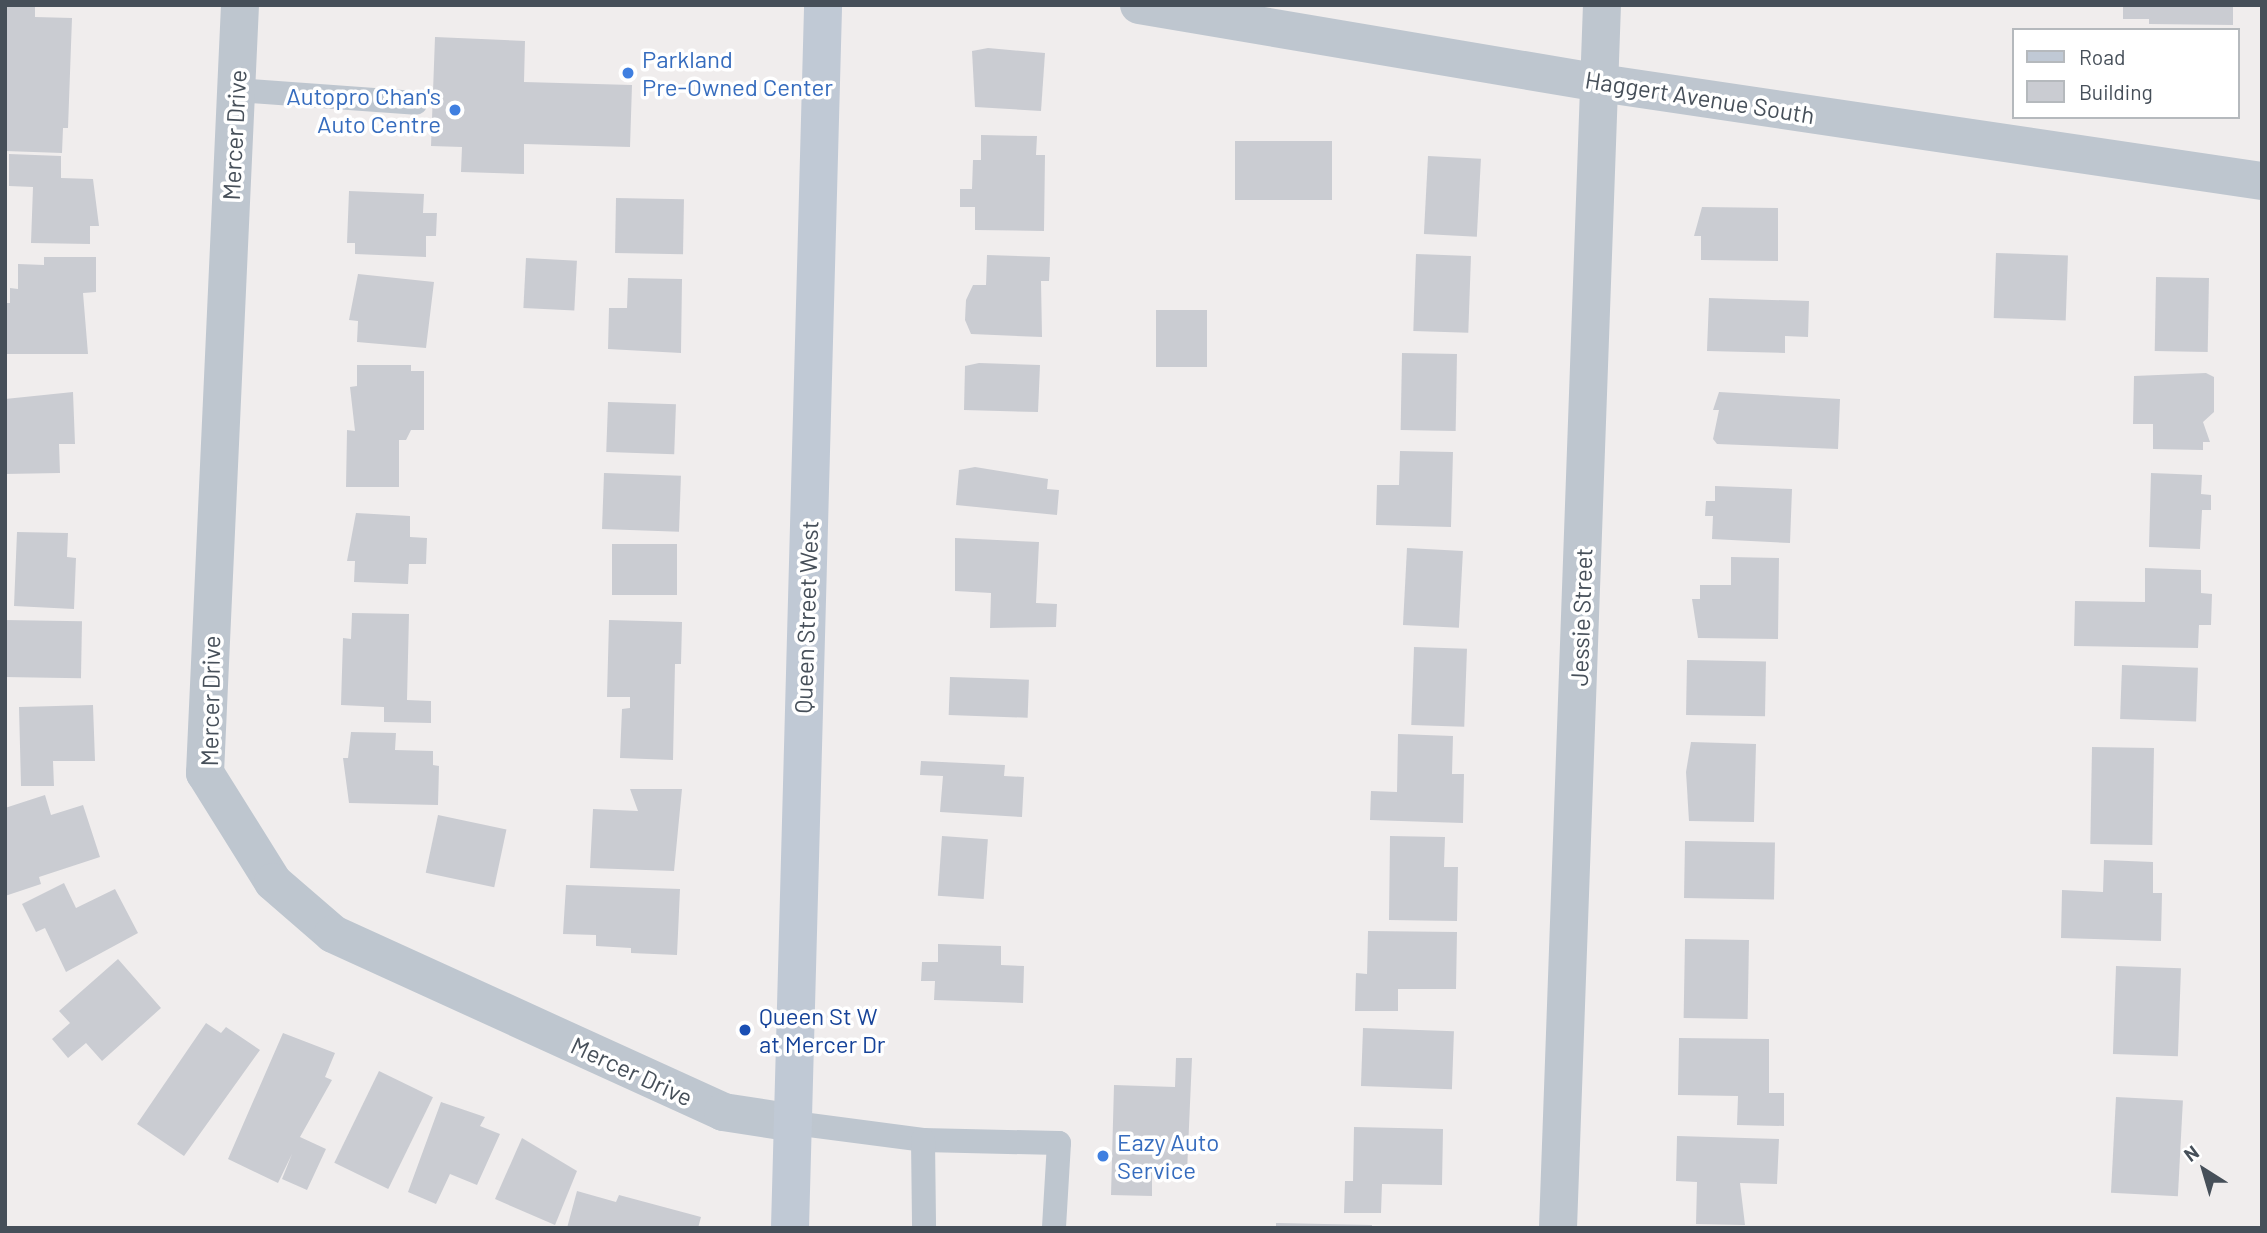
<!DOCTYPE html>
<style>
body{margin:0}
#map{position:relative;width:2267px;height:1233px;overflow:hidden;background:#f0eded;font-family:Barlow,sans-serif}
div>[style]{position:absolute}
.building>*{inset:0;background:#caccd2;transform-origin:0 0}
.service>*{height:24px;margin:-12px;padding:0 12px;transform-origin:12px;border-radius:12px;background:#bec6cf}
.minor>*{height:38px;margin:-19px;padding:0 19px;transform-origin:19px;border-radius:19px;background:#bec6cf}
.secondary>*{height:38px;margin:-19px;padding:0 19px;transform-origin:19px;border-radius:19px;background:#c0c9d5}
.dots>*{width:19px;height:19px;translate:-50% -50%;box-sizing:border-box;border:4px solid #fff;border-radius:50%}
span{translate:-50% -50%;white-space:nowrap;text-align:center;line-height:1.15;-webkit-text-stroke:7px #fff;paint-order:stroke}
.shop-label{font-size:24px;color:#366cbe}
.left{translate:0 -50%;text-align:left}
.right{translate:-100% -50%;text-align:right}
.street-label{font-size:24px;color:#464f59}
.transit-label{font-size:24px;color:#164399}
.frame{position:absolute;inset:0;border:7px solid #464f59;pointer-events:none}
.legend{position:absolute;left:2012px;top:28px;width:228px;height:91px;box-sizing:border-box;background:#fff;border:2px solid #b5b9bd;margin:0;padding:9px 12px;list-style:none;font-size:21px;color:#464f59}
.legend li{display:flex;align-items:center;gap:14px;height:35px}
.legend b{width:35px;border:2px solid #b5b9bd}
.north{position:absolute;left:2169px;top:1135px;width:70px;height:70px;-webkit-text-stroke:5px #fff;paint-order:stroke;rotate:323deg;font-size:19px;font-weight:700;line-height:28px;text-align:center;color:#464f59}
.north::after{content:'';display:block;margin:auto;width:24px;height:32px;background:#464f59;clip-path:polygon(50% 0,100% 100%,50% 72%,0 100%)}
</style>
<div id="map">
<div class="building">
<i style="clip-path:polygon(6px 5px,35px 5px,35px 17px,72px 18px,68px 128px,63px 128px,62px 153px,5px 151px)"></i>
<i style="clip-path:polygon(2123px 5px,2233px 5px,2233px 25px,2149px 24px,2149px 19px,2123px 19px)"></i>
<i style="clip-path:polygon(435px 37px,525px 41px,524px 82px,632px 85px,630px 147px,524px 144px,524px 174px,461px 172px,462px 147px,431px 146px)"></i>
<i style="clip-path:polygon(988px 48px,1045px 53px,1041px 111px,975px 107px,972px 51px)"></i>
<i style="clip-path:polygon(981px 135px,1037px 136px,1036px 155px,1045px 155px,1044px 231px,975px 230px,975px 207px,960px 207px,960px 189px,972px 189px,973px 160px,981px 160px)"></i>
<i style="left:1235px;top:141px;width:97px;height:59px"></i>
<i style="clip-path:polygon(9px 154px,61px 156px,61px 178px,93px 179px,99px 226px,90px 226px,90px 244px,31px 243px,33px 187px,9px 186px)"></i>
<i style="left:1428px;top:156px;width:53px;height:78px;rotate:3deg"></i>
<i style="clip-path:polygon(349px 191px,424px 194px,423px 213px,437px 213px,436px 236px,426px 236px,426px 257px,355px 254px,355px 243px,347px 243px)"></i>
<i style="left:616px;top:198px;width:68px;height:55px;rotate:1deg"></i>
<i style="clip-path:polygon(1702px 207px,1778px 208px,1778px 261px,1701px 260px,1701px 236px,1694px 236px)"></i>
<i style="left:1996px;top:253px;width:72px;height:65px;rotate:2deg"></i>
<i style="left:1416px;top:254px;width:55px;height:77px;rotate:2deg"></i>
<i style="clip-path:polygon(987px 255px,1050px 257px,1049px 281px,1041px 281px,1042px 337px,971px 334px,965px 320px,966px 300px,973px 285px,986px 285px)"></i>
<i style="clip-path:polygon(44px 257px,96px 257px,96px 292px,83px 293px,88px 354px,5px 354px,5px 303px,10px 303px,10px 288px,18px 289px,18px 264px,44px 265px)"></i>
<i style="left:526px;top:258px;width:51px;height:50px;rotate:3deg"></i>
<i style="clip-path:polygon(358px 274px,434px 282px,426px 348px,357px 342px,358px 321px,349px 320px)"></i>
<i style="left:2156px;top:277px;width:53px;height:74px;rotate:1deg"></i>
<i style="clip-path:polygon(628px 278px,682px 279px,681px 353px,608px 349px,609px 308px,627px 308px)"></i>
<i style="clip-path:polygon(1709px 298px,1809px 301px,1808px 337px,1785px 336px,1785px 353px,1707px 351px)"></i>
<i style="left:1156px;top:310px;width:51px;height:57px"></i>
<i style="left:1402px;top:353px;width:55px;height:77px;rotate:1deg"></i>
<i style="clip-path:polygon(979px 363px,1040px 365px,1038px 412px,964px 410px,965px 366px)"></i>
<i style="clip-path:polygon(357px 365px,411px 365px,411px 371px,424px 371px,424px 430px,411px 430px,406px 440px,399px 440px,399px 487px,346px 487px,347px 430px,355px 431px,350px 387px,357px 386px)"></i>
<i style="clip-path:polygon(2206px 373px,2214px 377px,2214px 412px,2203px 422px,2210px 442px,2203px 442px,2203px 450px,2153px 449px,2153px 424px,2133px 424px,2134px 376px)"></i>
<i style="clip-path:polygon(73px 392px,75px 444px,59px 444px,60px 473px,5px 474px,5px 399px)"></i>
<i style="clip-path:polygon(1719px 392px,1840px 399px,1838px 449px,1717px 444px,1713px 439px,1719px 410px,1713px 410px)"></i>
<i style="left:608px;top:402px;width:68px;height:50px;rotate:2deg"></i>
<i style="clip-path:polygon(1400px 451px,1453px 452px,1451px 527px,1376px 525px,1377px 485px,1399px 485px)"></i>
<i style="clip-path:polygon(975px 467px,1048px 479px,1047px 489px,1059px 490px,1057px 515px,956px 505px,959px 470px)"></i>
<i style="left:604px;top:473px;width:77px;height:56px;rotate:2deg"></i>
<i style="clip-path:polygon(2151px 473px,2202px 475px,2201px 494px,2211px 495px,2211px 510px,2202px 510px,2200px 549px,2149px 547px)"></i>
<i style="clip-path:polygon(1715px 486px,1792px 489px,1790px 543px,1712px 539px,1713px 516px,1705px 516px,1706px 501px,1715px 501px)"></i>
<i style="clip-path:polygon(356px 513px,410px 516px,410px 537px,427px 538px,426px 564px,409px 564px,408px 584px,354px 582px,355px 561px,347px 561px)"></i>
<i style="clip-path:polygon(17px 532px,68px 533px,67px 557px,76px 558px,74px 609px,14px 606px)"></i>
<i style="clip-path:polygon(955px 538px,1039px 542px,1036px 603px,1057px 604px,1056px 627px,990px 628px,991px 593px,955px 591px)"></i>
<i style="left:612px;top:544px;width:65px;height:51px"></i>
<i style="left:1407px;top:548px;width:56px;height:77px;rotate:3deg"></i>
<i style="clip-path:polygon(1731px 557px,1779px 558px,1778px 639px,1698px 638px,1692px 599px,1700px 599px,1700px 585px,1731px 585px)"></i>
<i style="clip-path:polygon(2145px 568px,2201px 570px,2201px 593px,2212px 594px,2211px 625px,2199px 625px,2198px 648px,2074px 646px,2075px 601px,2145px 602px)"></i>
<i style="clip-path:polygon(352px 613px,409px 614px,407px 700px,431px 701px,431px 723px,384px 722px,384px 707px,341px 705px,343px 638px,351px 639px)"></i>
<i style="left:5px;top:620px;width:77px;height:57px;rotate:1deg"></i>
<i style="clip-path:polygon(609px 620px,682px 622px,681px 664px,675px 664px,673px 760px,620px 758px,622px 709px,630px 708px,630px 697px,607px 697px)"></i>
<i style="left:1414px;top:647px;width:53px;height:78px;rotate:2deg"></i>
<i style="left:1687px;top:660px;width:79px;height:55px;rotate:1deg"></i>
<i style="left:2122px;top:665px;width:76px;height:54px;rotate:2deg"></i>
<i style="left:950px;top:677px;width:79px;height:38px;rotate:2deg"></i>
<i style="clip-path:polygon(93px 705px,95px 761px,53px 761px,54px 786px,21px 786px,19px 707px)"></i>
<i style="clip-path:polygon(351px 732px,396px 733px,395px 750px,433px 751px,433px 765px,439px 766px,438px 805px,349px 803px,343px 758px,348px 758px)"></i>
<i style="clip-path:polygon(1398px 734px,1453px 736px,1452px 774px,1464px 774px,1463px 823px,1370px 820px,1371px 791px,1397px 792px)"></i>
<i style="clip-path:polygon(1691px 742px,1756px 744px,1754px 822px,1689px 821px,1686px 772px)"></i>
<i style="left:2092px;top:747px;width:62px;height:97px;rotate:1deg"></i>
<i style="clip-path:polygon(921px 761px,1005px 765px,1004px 776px,1024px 777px,1022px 817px,940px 812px,943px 776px,920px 775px)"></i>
<i style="clip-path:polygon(630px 789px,682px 789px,674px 871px,590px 868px,593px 809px,638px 811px)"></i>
<i style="clip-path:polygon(45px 795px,51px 815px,83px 805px,100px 857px,39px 877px,41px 884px,5px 896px,5px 808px)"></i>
<i style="left:438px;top:815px;width:70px;height:59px;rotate:12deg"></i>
<i style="left:942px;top:836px;width:46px;height:60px;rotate:4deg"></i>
<i style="clip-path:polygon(1390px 836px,1445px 837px,1444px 867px,1458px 867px,1457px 921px,1389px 920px)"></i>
<i style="left:1685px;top:841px;width:90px;height:57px;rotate:1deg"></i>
<i style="clip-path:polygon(2104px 860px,2153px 862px,2153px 893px,2162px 893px,2161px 941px,2061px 938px,2062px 890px,2103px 892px)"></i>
<i style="clip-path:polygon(64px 883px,76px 908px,115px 889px,138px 933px,66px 972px,45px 928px,36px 932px,22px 904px)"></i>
<i style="clip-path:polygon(566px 885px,680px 889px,677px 955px,631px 953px,631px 948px,596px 946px,596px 935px,563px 934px)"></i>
<i style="clip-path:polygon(1368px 931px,1457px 932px,1456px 989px,1398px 989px,1398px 1011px,1355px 1011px,1356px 973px,1367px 974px)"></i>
<i style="left:1685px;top:939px;width:64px;height:79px;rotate:1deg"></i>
<i style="clip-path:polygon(938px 944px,1001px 946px,1001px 965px,1024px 966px,1023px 1003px,934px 1000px,935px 981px,921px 981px,922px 962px,938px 962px)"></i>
<i style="clip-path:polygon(118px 959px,161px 1008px,102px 1061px,86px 1043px,68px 1058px,52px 1039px,70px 1023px,59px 1011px)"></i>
<i style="left:2116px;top:966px;width:65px;height:88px;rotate:2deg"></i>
<i style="clip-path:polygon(206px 1023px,221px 1033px,226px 1027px,260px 1050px,184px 1156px,137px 1124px)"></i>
<i style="left:1363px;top:1028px;width:91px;height:58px;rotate:2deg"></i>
<i style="clip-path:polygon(283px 1033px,335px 1053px,325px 1077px,332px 1080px,300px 1137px,326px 1149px,307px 1190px,282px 1179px,292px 1154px,278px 1183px,228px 1159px)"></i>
<i style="clip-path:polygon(1679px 1038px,1769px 1039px,1769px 1093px,1784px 1093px,1784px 1126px,1737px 1125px,1738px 1096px,1678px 1095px)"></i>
<i style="clip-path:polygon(1176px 1058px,1192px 1058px,1187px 1172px,1152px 1172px,1152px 1196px,1111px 1195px,1114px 1085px,1175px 1087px)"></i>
<i style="left:379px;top:1071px;width:60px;height:102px;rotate:26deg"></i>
<i style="left:2116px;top:1097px;width:67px;height:96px;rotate:3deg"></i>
<i style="clip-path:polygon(441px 1102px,485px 1117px,480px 1126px,500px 1134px,477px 1185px,450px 1174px,436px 1204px,408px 1192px)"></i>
<i style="clip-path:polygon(1354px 1127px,1443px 1129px,1442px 1185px,1382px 1184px,1381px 1213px,1344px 1213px,1345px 1181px,1353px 1181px)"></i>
<i style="clip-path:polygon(1677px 1136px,1779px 1139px,1777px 1184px,1740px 1183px,1745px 1225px,1696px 1224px,1697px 1182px,1676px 1181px)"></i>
<i style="clip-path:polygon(522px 1138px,577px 1171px,555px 1225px,495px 1199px)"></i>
<i style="clip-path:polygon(577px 1191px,616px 1202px,619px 1195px,701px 1217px,698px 1228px,567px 1228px)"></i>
<i style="clip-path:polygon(1276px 1223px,1372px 1225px,1372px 1228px,1276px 1228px)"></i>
</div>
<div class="service">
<i style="left:236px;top:90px;width:180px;rotate:4.1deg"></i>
<i style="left:794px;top:1123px;width:130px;rotate:7.5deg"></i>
<i style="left:923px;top:1140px;width:136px;rotate:1.3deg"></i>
<i style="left:1059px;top:1143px;width:85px;rotate:93.4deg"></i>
<i style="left:923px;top:1140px;width:88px;rotate:89.3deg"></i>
</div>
<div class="minor">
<i style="left:240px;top:5px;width:769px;rotate:92.61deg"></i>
<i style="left:205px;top:773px;width:128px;rotate:58deg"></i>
<i style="left:273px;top:882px;width:79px;rotate:40.9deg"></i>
<i style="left:333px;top:934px;width:429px;rotate:24.5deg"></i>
<i style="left:723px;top:1112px;width:72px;rotate:8.8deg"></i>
<i style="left:1139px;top:5px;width:468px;rotate:9.6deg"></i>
<i style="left:1600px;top:83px;width:669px;rotate:8.42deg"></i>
<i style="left:1558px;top:1228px;width:1224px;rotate:-87.94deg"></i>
</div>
<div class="secondary">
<i style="left:790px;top:1228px;width:1223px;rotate:-88.45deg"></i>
</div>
<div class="dots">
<i style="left:628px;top:73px;background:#3f7fe0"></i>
<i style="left:455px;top:110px;background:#3f7fe0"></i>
<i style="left:745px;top:1030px;background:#1a4fb4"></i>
<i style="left:1103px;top:1156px;background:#3f7fe0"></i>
</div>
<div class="shop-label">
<span class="left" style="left:642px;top:73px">Parkland<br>Pre-Owned Center</span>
<span class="right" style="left:441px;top:110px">Autopro Chan's<br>Auto Centre</span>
<span class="left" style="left:1117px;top:1156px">Eazy Auto<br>Service</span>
</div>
<div class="street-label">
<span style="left:1700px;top:97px;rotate:9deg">Haggert Avenue South</span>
<span style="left:234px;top:135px;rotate:-87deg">Mercer Drive</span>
<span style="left:806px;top:617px;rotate:-88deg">Queen Street West</span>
<span style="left:1581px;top:617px;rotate:-88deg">Jessie Street</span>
<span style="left:210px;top:701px;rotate:-89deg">Mercer Drive</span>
<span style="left:632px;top:1071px;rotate:25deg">Mercer Drive</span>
</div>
<div class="transit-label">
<span class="left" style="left:759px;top:1030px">Queen St W<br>at Mercer Dr</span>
</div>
<div class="frame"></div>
<ul class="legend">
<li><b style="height:9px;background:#c0c9d5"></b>Road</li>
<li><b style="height:19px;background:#caccd2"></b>Building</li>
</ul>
<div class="north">N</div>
</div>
